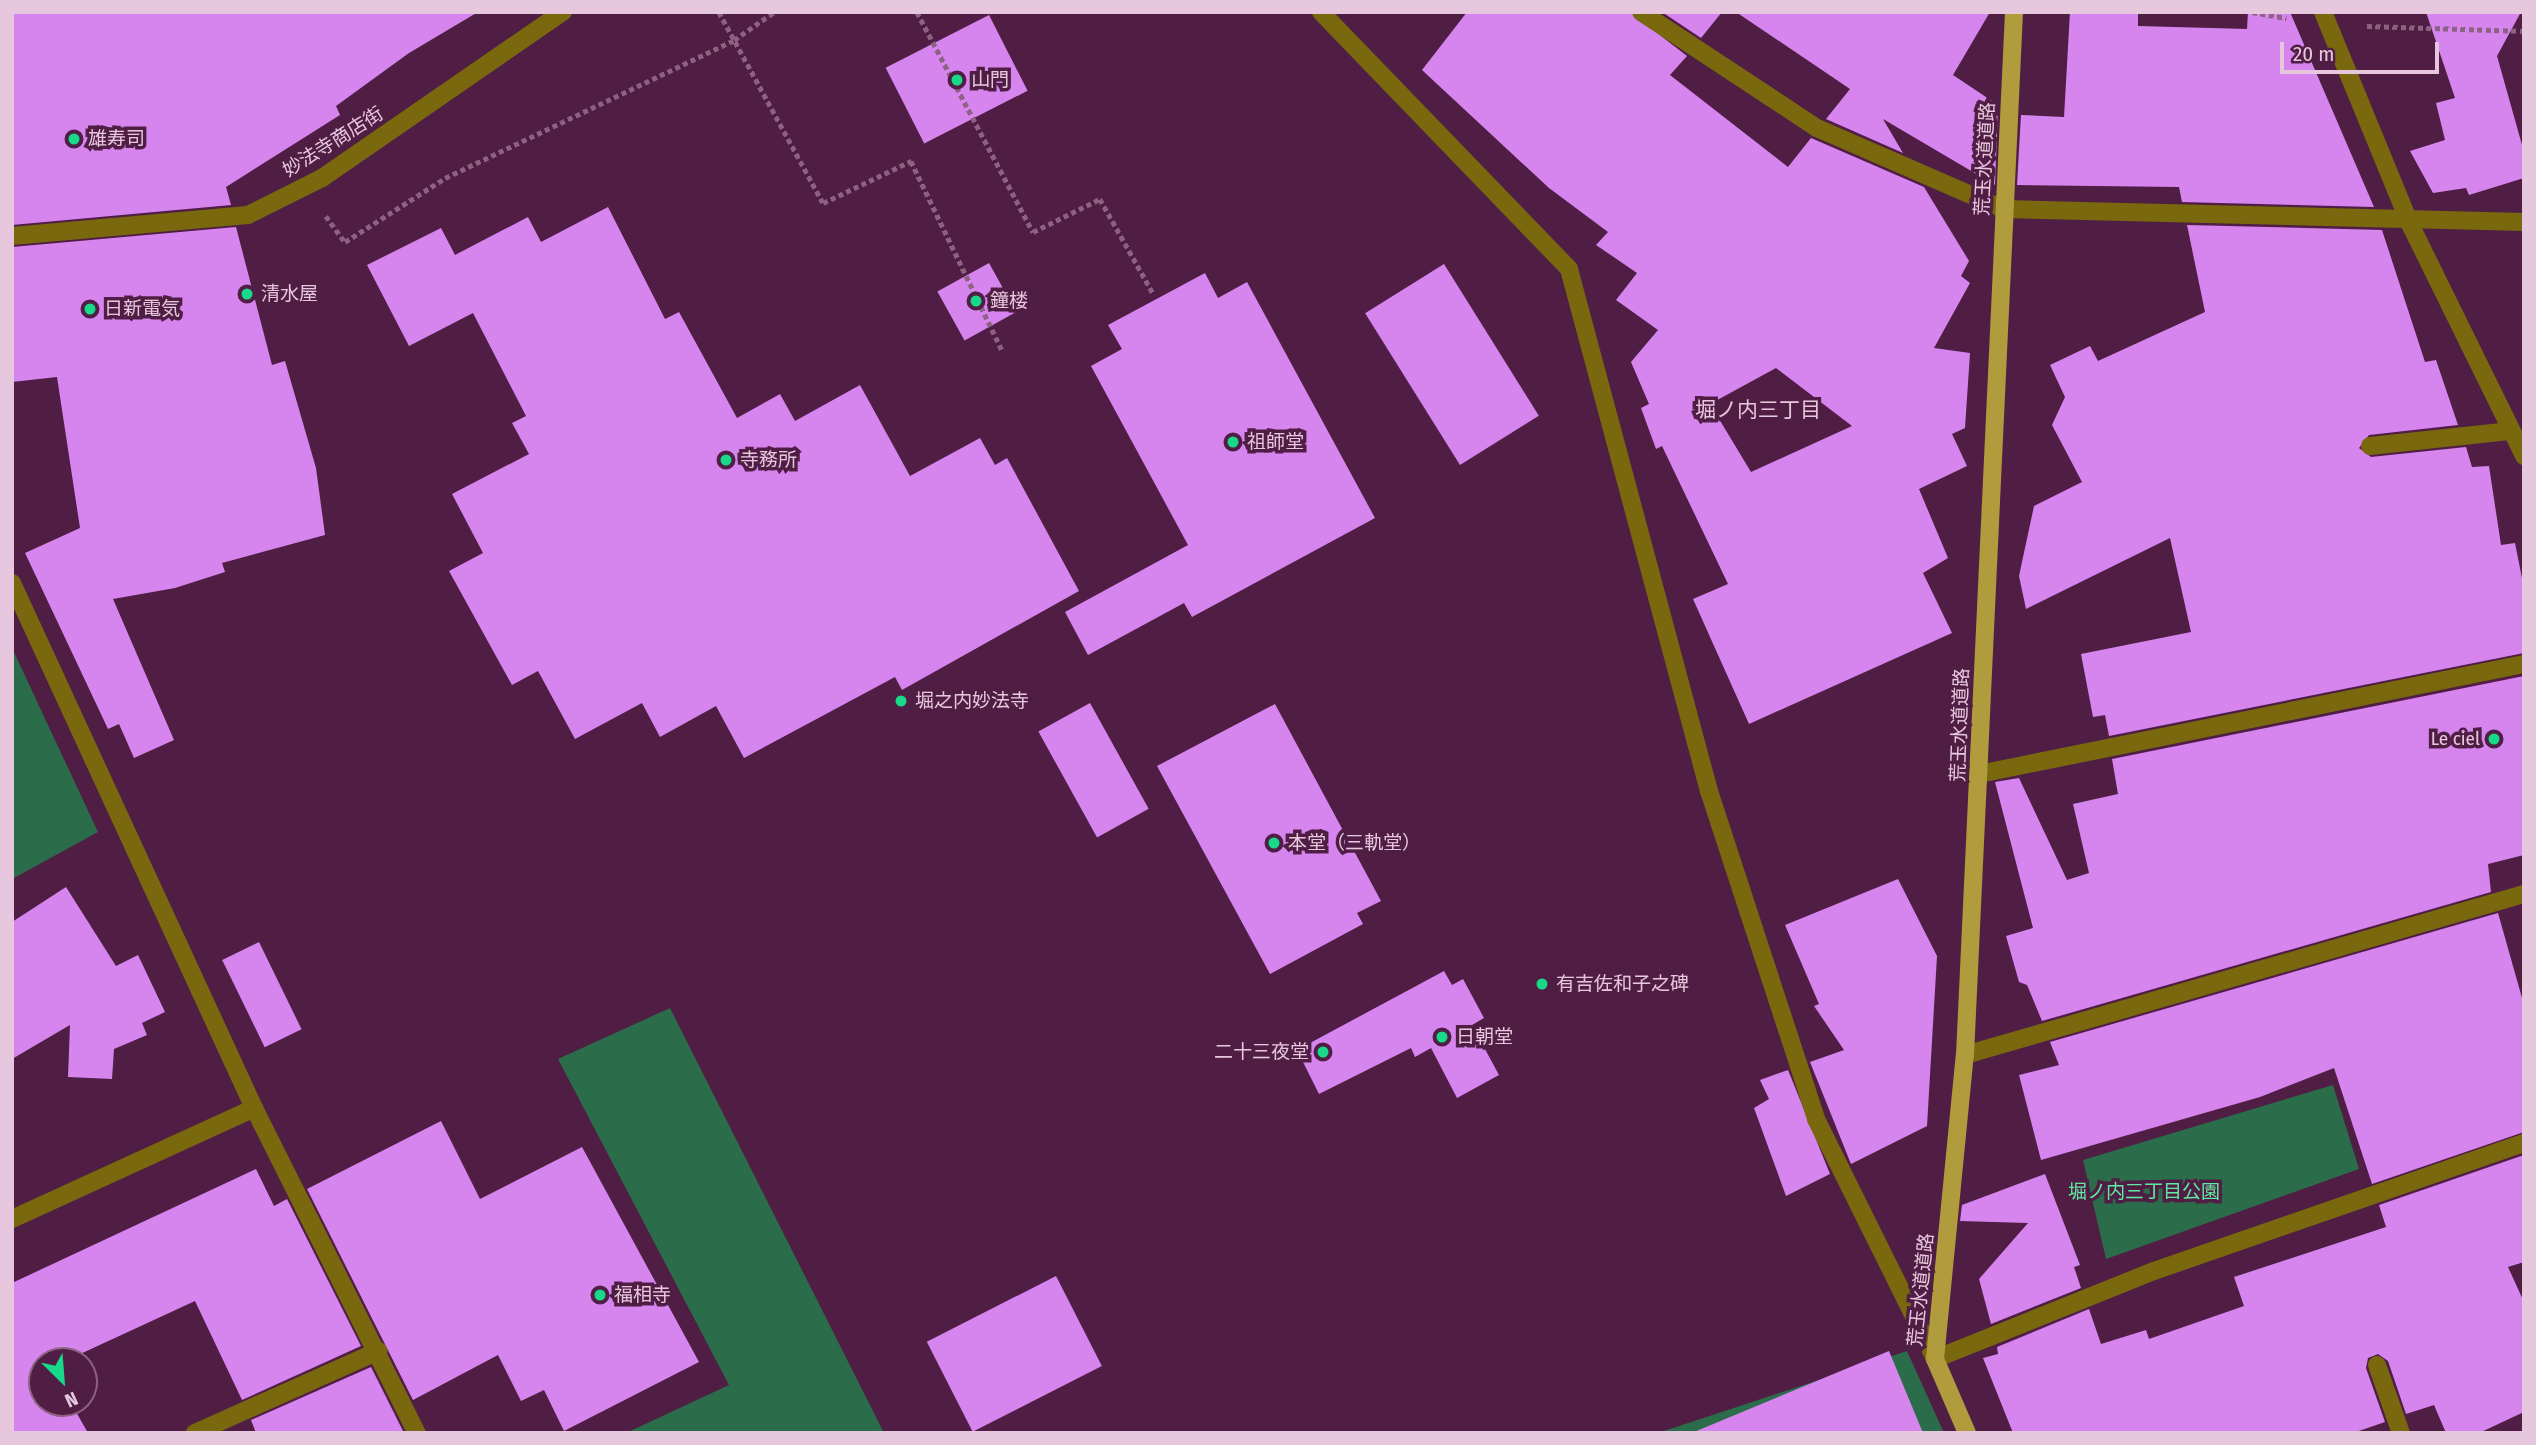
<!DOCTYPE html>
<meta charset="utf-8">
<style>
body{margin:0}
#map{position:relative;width:2536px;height:1445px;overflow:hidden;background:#501e44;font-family:"Fira Sans Condensed","Noto Sans JP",sans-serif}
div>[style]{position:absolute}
.green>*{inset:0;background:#2b6c4a}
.building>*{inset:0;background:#d685ef;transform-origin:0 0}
.path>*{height:4.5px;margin-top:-2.25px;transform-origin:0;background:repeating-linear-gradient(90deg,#8c6181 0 5px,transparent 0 8.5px)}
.minor>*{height:18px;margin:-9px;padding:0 9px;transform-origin:9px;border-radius:9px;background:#79680d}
.major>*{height:18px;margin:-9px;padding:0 9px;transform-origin:9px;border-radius:9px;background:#b09c3d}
.dots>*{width:19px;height:19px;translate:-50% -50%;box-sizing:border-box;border:4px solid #501e44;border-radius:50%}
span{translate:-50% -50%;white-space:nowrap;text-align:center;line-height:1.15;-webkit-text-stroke:7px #501e44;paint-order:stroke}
.poi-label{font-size:19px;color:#e7c7dd}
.left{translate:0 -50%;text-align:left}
.right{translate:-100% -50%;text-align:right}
.street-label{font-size:19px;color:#e7c7dd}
.park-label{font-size:19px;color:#5eeaa2}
.neighbourhood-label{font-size:21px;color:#e7c7dd}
.frame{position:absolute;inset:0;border:14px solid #e7c7dd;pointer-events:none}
.north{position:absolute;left:28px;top:1347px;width:70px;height:70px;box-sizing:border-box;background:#501e44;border:2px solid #8c6281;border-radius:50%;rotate:155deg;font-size:19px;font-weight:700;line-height:28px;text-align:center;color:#e7c7dd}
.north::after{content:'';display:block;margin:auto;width:24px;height:32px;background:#17d989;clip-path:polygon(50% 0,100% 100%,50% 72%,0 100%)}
.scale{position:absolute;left:2280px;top:42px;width:159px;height:32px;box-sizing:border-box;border:4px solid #e7c7dd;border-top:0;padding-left:9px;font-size:21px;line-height:24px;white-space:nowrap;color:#e7c7dd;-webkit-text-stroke:5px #501e44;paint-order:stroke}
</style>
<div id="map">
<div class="green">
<i style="clip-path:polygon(12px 648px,98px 832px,12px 879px)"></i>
<i style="clip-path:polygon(670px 1008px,884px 1433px,626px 1433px,729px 1385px,558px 1059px)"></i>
<i style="clip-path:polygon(2333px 1085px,2359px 1169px,2106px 1259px,2083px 1160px)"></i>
<i style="clip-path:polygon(1907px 1351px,1944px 1433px,1658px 1433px)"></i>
</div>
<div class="building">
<i style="clip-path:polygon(12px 12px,478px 12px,409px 53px,336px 106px,340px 115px,226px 187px,231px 205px,12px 225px)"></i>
<i style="clip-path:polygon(evenodd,1467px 12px,1630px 12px,1687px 56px,1670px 75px,1788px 167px,1811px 138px,1924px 187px,1969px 261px,1961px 276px,1970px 283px,1934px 348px,1970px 353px,1965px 428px,1952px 434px,1967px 466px,1919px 489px,1948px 558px,1923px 573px,1952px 633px,1749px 724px,1693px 599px,1728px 584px,1662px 446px,1656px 449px,1641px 408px,1649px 404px,1631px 362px,1658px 330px,1616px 300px,1637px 273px,1596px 245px,1608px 232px,1549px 188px,1422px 70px,1467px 12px,1776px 368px,1852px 426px,1751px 472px,1710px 404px,1776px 368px)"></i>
<i style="clip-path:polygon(1662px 12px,1722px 12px,1701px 38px)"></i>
<i style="clip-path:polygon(1736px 12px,1990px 12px,1953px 75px,1998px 105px,1995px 185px,1883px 119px,1903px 153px,1826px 119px,1850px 89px)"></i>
<i style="clip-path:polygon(2070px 12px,2138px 12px,2138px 26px,2247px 29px,2248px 12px,2290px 12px,2374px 207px,2182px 202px,2179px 187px,2017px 185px,2021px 115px,2064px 117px)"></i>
<i style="clip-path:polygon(2426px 12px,2521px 12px,2497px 56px,2524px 152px,2524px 178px,2469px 195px,2466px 188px,2433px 193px,2410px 151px,2445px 140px,2436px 103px,2455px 98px)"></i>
<i style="left:989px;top:15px;width:85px;height:116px;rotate:63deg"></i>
<i style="clip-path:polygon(608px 207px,665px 319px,679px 312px,737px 418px,780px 394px,795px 421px,860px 385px,910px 476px,980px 438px,995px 465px,1007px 458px,1079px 591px,902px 690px,895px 677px,744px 758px,716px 706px,660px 737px,642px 703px,575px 739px,538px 671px,512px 685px,449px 571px,483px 553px,452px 494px,529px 454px,512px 423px,526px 416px,473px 313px,409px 346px,367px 265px,441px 228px,455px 255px,528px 217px,541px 242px)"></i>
<i style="clip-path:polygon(2187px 225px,2382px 230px,2425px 362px,2436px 360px,2458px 425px,2369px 435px,2359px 448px,2371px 457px,2466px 447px,2472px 467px,2489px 466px,2501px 545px,2515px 543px,2524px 588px,2524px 653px,2109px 736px,2105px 715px,2093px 717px,2081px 654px,2191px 632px,2170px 538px,2026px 609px,2019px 576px,2034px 506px,2082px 482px,2052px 425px,2065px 397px,2050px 365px,2090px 346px,2098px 361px,2205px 312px)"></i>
<i style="clip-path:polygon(236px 227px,272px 365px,285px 361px,316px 468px,325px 535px,222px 563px,225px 572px,175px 588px,113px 599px,174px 740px,134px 758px,119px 724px,108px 729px,25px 553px,80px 528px,57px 377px,12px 382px,12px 247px)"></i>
<i style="left:989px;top:263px;width:56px;height:59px;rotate:61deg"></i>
<i style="left:1444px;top:264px;width:179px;height:93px;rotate:58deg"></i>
<i style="clip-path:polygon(1205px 273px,1218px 298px,1247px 282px,1375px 518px,1192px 617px,1184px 603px,1088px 655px,1065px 612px,1188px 545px,1091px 366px,1122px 349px,1108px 325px)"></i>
<i style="clip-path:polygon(2524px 676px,2524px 855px,2488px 864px,2491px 892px,2042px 1021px,2027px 985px,2019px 982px,2006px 936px,2033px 928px,1995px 782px,2019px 778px,2067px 880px,2089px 873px,2073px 804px,2118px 794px,2112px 759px)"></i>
<i style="left:1090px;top:703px;width:121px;height:59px;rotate:61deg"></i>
<i style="clip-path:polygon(1275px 704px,1381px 901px,1357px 913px,1363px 924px,1270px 974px,1157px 766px)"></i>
<i style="clip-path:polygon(1898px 879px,1937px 956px,1927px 1126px,1851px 1164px,1810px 1062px,1844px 1050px,1814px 1006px,1819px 1004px,1785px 925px)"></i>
<i style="clip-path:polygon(66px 887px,116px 966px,138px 955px,165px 1012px,142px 1023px,147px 1035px,114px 1049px,112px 1079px,68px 1077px,70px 1025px,12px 1059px,12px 922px)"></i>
<i style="clip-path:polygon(2498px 913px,2524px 1005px,2524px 1132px,2372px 1184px,2334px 1068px,2260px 1097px,2041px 1160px,2019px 1075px,2059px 1065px,2050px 1042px)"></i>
<i style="left:259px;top:942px;width:97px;height:41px;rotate:64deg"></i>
<i style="clip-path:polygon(1444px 971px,1452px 985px,1463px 979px,1484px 1018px,1472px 1025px,1499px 1075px,1457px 1098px,1431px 1048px,1415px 1057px,1411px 1048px,1319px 1094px,1297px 1050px)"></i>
<i style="clip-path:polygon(1788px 1070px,1830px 1174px,1786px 1196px,1754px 1108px,1769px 1099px,1760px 1080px)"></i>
<i style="clip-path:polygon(441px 1121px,480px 1199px,582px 1147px,699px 1362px,564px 1431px,544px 1390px,521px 1401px,498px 1355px,413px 1400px,307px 1189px)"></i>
<i style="clip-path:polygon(2524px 1155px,2524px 1262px,2508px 1267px,2524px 1302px,2524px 1412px,2479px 1433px,2446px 1433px,2434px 1405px,2406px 1414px,2388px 1361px,2378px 1354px,2368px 1358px,2366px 1368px,2385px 1422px,2353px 1433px,2013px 1433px,1983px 1358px,1998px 1354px,1997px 1347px,2089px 1309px,2101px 1344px,2146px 1330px,2149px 1339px,2244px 1306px,2234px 1277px,2386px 1227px,2379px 1205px)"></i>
<i style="clip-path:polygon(256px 1169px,274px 1206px,287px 1199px,361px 1346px,242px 1400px,195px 1301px,65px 1361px,42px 1361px,42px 1403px,71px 1403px,88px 1433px,12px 1433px,12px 1283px)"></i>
<i style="clip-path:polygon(2045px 1174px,2080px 1265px,2074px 1267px,2081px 1288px,1991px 1324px,1979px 1279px,2028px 1223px,1960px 1221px,1962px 1205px)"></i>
<i style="left:1056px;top:1276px;width:101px;height:145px;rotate:63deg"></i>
<i style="clip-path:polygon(1889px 1351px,1923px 1433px,1695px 1433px,1694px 1432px)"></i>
<i style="clip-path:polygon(371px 1367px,404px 1433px,256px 1433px,251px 1420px)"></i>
</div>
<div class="path">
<i style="left:719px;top:12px;width:217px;rotate:61.4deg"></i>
<i style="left:823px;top:203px;width:98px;rotate:-25.5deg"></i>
<i style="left:911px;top:161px;width:210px;rotate:64.3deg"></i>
<i style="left:917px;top:12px;width:249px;rotate:62.2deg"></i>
<i style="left:1033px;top:232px;width:75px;rotate:-26.2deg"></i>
<i style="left:1100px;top:199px;width:108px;rotate:60.6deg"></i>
<i style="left:2252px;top:12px;width:35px;rotate:10deg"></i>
<i style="left:2367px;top:26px;width:157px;rotate:1.8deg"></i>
<i style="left:326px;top:216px;width:32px;rotate:54deg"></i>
<i style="left:345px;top:242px;width:119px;rotate:-32.6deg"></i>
<i style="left:445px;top:178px;width:320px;rotate:-25.5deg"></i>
<i style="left:734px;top:40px;width:49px;rotate:-35deg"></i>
</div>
<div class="minor">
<i style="left:1321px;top:12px;width:357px;rotate:46deg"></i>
<i style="left:1569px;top:269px;width:540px;rotate:74.99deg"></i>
<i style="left:1709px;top:791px;width:345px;rotate:71.9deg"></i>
<i style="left:1816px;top:1119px;width:268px;rotate:63.6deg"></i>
<i style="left:1935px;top:1359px;width:236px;rotate:-21.9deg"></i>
<i style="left:2154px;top:1271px;width:392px;rotate:-19.1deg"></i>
<i style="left:1641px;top:12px;width:211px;rotate:33.4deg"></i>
<i style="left:1817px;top:128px;width:203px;rotate:23.5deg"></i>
<i style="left:2003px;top:209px;width:521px;rotate:1.43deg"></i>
<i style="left:2323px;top:12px;width:227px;rotate:67.7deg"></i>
<i style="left:2409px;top:222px;width:261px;rotate:63.8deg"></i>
<i style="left:12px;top:236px;width:237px;rotate:-5.1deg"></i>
<i style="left:248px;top:215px;width:83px;rotate:-26.6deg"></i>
<i style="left:322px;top:178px;width:293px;rotate:-34.6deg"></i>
<i style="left:2370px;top:446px;width:142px;rotate:-6.1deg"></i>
<i style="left:12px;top:583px;width:578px;rotate:65.25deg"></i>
<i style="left:254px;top:1108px;width:364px;rotate:63.4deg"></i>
<i style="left:1979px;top:774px;width:556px;rotate:-11.41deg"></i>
<i style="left:1965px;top:1055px;width:582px;rotate:-16.07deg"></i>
<i style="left:12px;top:1219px;width:266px;rotate:-24.6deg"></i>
<i style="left:2377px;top:1365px;width:72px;rotate:70.6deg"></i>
<i style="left:195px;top:1433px;width:201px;rotate:-24.1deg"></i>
</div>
<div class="major">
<i style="left:1967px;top:1433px;width:81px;rotate:-113.4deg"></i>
<i style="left:1935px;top:1359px;width:305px;rotate:-84.4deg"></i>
<i style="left:1965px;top:1055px;width:1044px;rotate:-87.31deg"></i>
</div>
<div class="dots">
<i style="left:957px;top:80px;background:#17d989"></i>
<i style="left:74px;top:139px;background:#17d989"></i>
<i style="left:247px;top:294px;background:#17d989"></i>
<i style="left:976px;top:301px;background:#17d989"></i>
<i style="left:90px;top:309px;background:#17d989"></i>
<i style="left:1233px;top:442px;background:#17d989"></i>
<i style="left:726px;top:460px;background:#17d989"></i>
<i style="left:901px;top:701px;background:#17d989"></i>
<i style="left:2494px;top:739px;background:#17d989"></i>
<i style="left:1274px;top:843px;background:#17d989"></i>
<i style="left:1542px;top:984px;background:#17d989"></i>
<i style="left:1442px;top:1037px;background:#17d989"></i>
<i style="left:1323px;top:1052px;background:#17d989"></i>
<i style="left:600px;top:1295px;background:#17d989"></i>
</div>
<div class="poi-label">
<span class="left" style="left:971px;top:80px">山門</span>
<span class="left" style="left:88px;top:139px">雄寿司</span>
<span class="left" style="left:261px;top:294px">清水屋</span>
<span class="left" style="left:990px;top:301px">鐘楼</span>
<span class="left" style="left:104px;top:309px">日新電気</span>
<span class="left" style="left:1247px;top:442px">祖師堂</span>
<span class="left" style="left:740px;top:460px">寺務所</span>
<span class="left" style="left:915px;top:701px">堀之内妙法寺</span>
<span class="right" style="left:2480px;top:739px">Le ciel</span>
<span class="left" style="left:1288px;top:843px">本堂（三軌堂）</span>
<span class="left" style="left:1556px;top:984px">有吉佐和子之碑</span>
<span class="left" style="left:1456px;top:1037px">日朝堂</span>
<span class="right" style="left:1309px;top:1052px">二十三夜堂</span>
<span class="left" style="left:614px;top:1295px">福相寺</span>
</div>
<div class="street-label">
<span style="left:333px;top:142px;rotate:-32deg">妙法寺商店街</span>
<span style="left:1985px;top:159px;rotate:-87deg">荒玉水道道路</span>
<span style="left:1960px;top:725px;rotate:-88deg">荒玉水道道路</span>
<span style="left:1921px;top:1290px;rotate:-84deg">荒玉水道道路</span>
</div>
<div class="park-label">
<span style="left:2144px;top:1192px">堀ノ内三丁目公園</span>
</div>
<div class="neighbourhood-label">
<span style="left:1758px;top:410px">堀ノ内三丁目</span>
</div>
<div class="frame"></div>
<div class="north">N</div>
<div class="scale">20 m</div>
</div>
